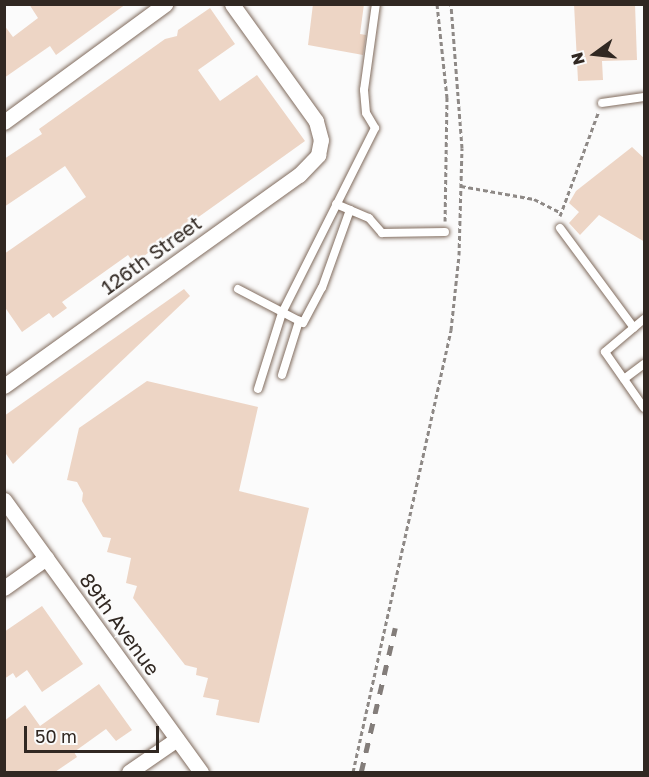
<!DOCTYPE html>
<style>
body{margin:0}
#map{position:relative;width:649px;height:777px;overflow:hidden;background:#fbfbfb;font-family:"Golos Text",sans-serif}
div>[style]{position:absolute}
.building>*{inset:0;background:#edd5c5}
.path>*{height:3px;margin-top:-1.5px;transform-origin:0;background:repeating-linear-gradient(90deg,#8e8986 0 4.5px,transparent 0 7.5px)}
.roads{filter:drop-shadow(0 0 2px #816c5e) drop-shadow(0 0 2px #816c5e)}
.lane>*{height:8px;margin:-4px;padding:0 4px;transform-origin:4px;border-radius:4px;background:#fff}
.street>*{height:15px;margin:-7.5px;padding:0 7.5px;transform-origin:7.5px;border-radius:7.5px;background:#fff}
.rail>*{height:4.5px;margin-top:-2.25px;transform-origin:0;background:repeating-linear-gradient(90deg,#837d7a 0 10px,transparent 0 20px)}
span{translate:-50% -50%;white-space:nowrap;text-align:center;line-height:1.15;-webkit-text-stroke:5px #fbfbfb;paint-order:stroke}
.street-label{font-size:20px;color:#312822}
.frame{position:absolute;inset:0;border:6px solid #312822;pointer-events:none}
.north{position:absolute;left:565px;top:24px;width:60px;height:60px;-webkit-text-stroke:4px #fbfbfb;paint-order:stroke;rotate:255deg;font-size:16px;font-weight:700;line-height:24px;text-align:center;color:#312822}
.north::after{content:'';display:block;margin:auto;width:21px;height:27px;background:#312822;clip-path:polygon(50% 0,100% 100%,50% 72%,0 100%)}
.scale{position:absolute;left:24px;top:726px;width:135px;height:27px;box-sizing:border-box;border:3px solid #312822;border-top:0;padding-left:8px;font-size:18px;line-height:21px;white-space:nowrap;color:#312822;-webkit-text-stroke:4px #fbfbfb;paint-order:stroke}
</style>
<div id="map">
<div class="building">
<i style="clip-path:polygon(29px 4px,126px 4px,56px 55px,50px 46px,4px 78px,4px 25px,13px 37px,38px 18px)"></i>
<i style="clip-path:polygon(313px 4px,364px 4px,360px 34px,366px 35px,363px 55px,308px 45px)"></i>
<i style="clip-path:polygon(574px 4px,635px 4px,637px 60px,602px 61px,603px 80px,578px 81px)"></i>
<i style="clip-path:polygon(210px 8px,235px 44px,198px 70px,220px 101px,257px 75px,305px 141px,134px 263px,128px 255px,62px 302px,67px 308px,53px 318px,49px 313px,22px 332px,4px 306px,4px 254px,86px 197px,65px 166px,4px 207px,4px 159px,42px 134px,39px 129px,165px 39px,177px 36px,178px 30px)"></i>
<i style="clip-path:polygon(632px 147px,645px 159px,645px 242px,599px 215px,580px 235px,569px 223px,579px 212px,569px 203px,576px 191px)"></i>
<i style="clip-path:polygon(184px 289px,190px 296px,13px 464px,4px 451px,4px 416px)"></i>
<i style="clip-path:polygon(147px 381px,258px 407px,239px 491px,309px 508px,259px 723px,216px 715px,219px 700px,203px 697px,208px 678px,196px 675px,197px 668px,185px 665px,133px 598px,137px 586px,126px 583px,131px 558px,107px 552px,111px 538px,103px 537px,82px 501px,83px 493px,77px 482px,67px 480px,79px 428px)"></i>
<i style="clip-path:polygon(42px 606px,83px 664px,42px 692px,27px 670px,16px 678px,13px 673px,4px 679px,4px 632px)"></i>
<i style="clip-path:polygon(99px 684px,132px 730px,116px 741px,106px 729px,74px 752px,77px 757px,55px 772px,4px 772px,4px 721px,25px 705px,40px 726px)"></i>
</div>
<div class="path">
<i style="left:437px;top:4px;width:94px;rotate:83.9deg"></i>
<i style="left:447px;top:97px;width:124px;rotate:90.9deg"></i>
<i style="left:461px;top:186px;width:74px;rotate:10.1deg"></i>
<i style="left:534px;top:199px;width:29px;rotate:27deg"></i>
<i style="left:560px;top:216px;width:110px;rotate:-69.7deg"></i>
<i style="left:353px;top:772px;width:453px;rotate:-77.5deg"></i>
<i style="left:451px;top:330px;width:75px;rotate:-83.9deg"></i>
<i style="left:459px;top:255px;width:107px;rotate:-88.4deg"></i>
<i style="left:462px;top:148px;width:144px;rotate:-94.4deg"></i>
</div>
<div class="roads">
<div class="lane">
<i style="left:602px;top:103px;width:42px;rotate:-8.1deg"></i>
<i style="left:336px;top:204px;width:36px;rotate:23deg"></i>
<i style="left:369px;top:218px;width:20px;rotate:49deg"></i>
<i style="left:382px;top:233px;width:63px;rotate:-0.9deg"></i>
<i style="left:560px;top:228px;width:124px;rotate:53.5deg"></i>
<i style="left:238px;top:289px;width:73px;rotate:27.6deg"></i>
<i style="left:303px;top:323px;width:40px;rotate:-62deg"></i>
<i style="left:322px;top:288px;width:83px;rotate:-70.3deg"></i>
<i style="left:644px;top:319px;width:51px;rotate:139.8deg"></i>
<i style="left:605px;top:352px;width:68px;rotate:55.1deg"></i>
<i style="left:282px;top:375px;width:57px;rotate:-72.5deg"></i>
<i style="left:624px;top:379px;width:25px;rotate:-37deg"></i>
<i style="left:258px;top:389px;width:80px;rotate:-72.5deg"></i>
<i style="left:282px;top:313px;width:207px;rotate:-63.3deg"></i>
<i style="left:375px;top:128px;width:17px;rotate:-121deg"></i>
<i style="left:366px;top:113px;width:23px;rotate:-95deg"></i>
<i style="left:364px;top:90px;width:87px;rotate:-82.1deg"></i>
</div>
<div class="street">
<i style="left:4px;top:122px;width:200px;rotate:-36.2deg"></i>
<i style="left:4px;top:386px;width:363px;rotate:-35.6deg"></i>
<i style="left:299px;top:175px;width:28px;rotate:-46deg"></i>
<i style="left:318px;top:155px;width:15px;rotate:-79deg"></i>
<i style="left:321px;top:140px;width:20px;rotate:-105deg"></i>
<i style="left:316px;top:121px;width:144px;rotate:-125.7deg"></i>
<i style="left:4px;top:500px;width:336px;rotate:54.1deg"></i>
<i style="left:4px;top:588px;width:52px;rotate:-35.5deg"></i>
<i style="left:129px;top:772px;width:58px;rotate:-34.5deg"></i>
</div>
</div>
<div class="rail">
<i style="left:361px;top:772px;width:148px;rotate:-76.7deg"></i>
</div>
<div class="street-label">
<span style="left:151px;top:255px;rotate:-36deg">126th Street</span>
<span style="left:120px;top:624px;rotate:54deg">89th Avenue</span>
</div>
<div class="frame"></div>
<div class="north">N</div>
<div class="scale">50 m</div>
</div>
